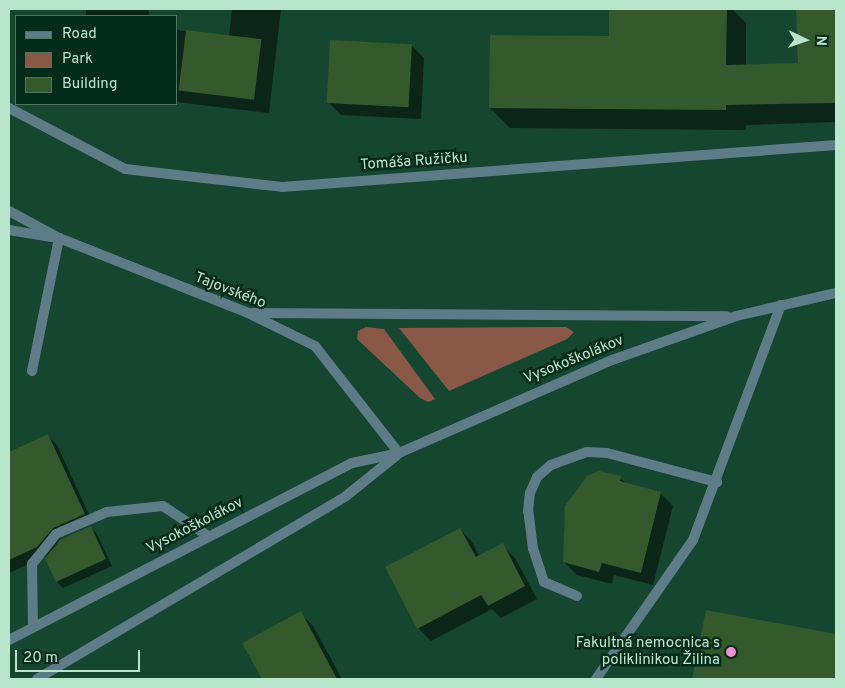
<!DOCTYPE html>
<meta charset="utf-8">
<style>
body{margin:0}
#map{position:relative;width:845px;height:688px;overflow:hidden;background:#154630;font-family:Overpass,sans-serif}
div>[style]{position:absolute}
.green>*{inset:0;background:#895846}
.shadow>*{inset:0;background:#0007;transform-origin:0 0}
.building>*{inset:0;background:#33592c;transform-origin:0 0}
.service>*{height:10px;margin:-5px;padding:0 5px;transform-origin:5px;border-radius:5px;background:#5e7c87}
.minor>*{height:10px;margin:-5px;padding:0 5px;transform-origin:5px;border-radius:5px;background:#5e7c87}
.dots>*{width:14px;height:14px;translate:-50% -50%;box-sizing:border-box;border:2px solid #032b1a;border-radius:50%}
span{translate:-50% -50%;white-space:nowrap;text-align:center;line-height:1.15;-webkit-text-stroke:5px #032b1a;paint-order:stroke}
.street-label{font-size:15px;color:#bae5cd}
.poi-label{font-size:15px;color:#bae5cd}
.right{translate:-100% -50%;text-align:right}
.frame{position:absolute;inset:0;border:10px solid #bae5cd;pointer-events:none}
.legend{position:absolute;left:15px;top:15px;width:162px;height:90px;box-sizing:border-box;background:#032b1a;border:1px solid #4c7562;margin:0;padding:6px 9px;list-style:none;font-size:15px;color:#bae5cd}
.legend li{display:flex;align-items:center;gap:10px;height:25px}
.legend b{width:25px;border:1px solid #4c7562}
.north{position:absolute;left:780px;top:15px;width:50px;height:50px;-webkit-text-stroke:4px #032b1a;paint-order:stroke;rotate:93deg;font-size:14px;font-weight:700;line-height:20px;text-align:center;color:#bae5cd}
.north::after{content:'';display:block;margin:auto;width:18px;height:22px;background:#bae5cd;clip-path:polygon(50% 0,100% 100%,50% 72%,0 100%)}
.scale{position:absolute;left:15px;top:650px;width:125px;height:22px;box-sizing:border-box;border:2px solid #bae5cd;border-top:0;padding-left:6px;font-size:15px;line-height:18px;white-space:nowrap;color:#bae5cd;-webkit-text-stroke:4px #032b1a;paint-order:stroke}
</style>
<div id="map">
<div class="green">
<i style="clip-path:polygon(366px 327px,384px 329px,435px 399px,428px 402px,420px 398px,357px 339px,358px 331px)"></i>
<i style="clip-path:polygon(566px 327px,574px 332px,567px 339px,449px 391px,399px 328px)"></i>
</div>
<div class="shadow">
<i style="left:86px;top:9px;width:63px;height:7px"></i>
<i style="clip-path:polygon(232px 9px,281px 9px,269px 113px,176px 102px,176px 30px,229px 36px)"></i>
<i style="clip-path:polygon(610px 9px,732px 9px,746px 23px,746px 65px,799px 64px,798px 9px,836px 9px,836px 122px,746px 125px,746px 130px,510px 128px,490px 108px,610px 38px)"></i>
<i style="clip-path:polygon(411px 45px,424px 58px,421px 119px,341px 115px,328px 102px)"></i>
<i style="clip-path:polygon(48px 436px,57px 445px,93px 523px,62px 537px,57px 542px,91px 528px,97px 534px,112px 566px,63px 588px,57px 582px,51px 550px,46px 556px,9px 573px,9px 453px)"></i>
<i style="clip-path:polygon(588px 477px,620px 478px,627px 484px,660px 493px,673px 506px,653px 585px,614px 575px,612px 584px,577px 575px,564px 562px,565px 512px)"></i>
<i style="clip-path:polygon(460px 529px,472px 542px,480px 557px,502px 545px,515px 558px,537px 599px,501px 618px,492px 609px,431px 641px,418px 628px)"></i>
<i style="clip-path:polygon(707px 611px,836px 635px,836px 679px,693px 679px)"></i>
<i style="clip-path:polygon(300px 613px,313px 626px,342px 679px,263px 679px,244px 643px)"></i>
</div>
<div class="building">
<i style="clip-path:polygon(609px 9px,727px 9px,726px 65px,798px 63px,796px 9px,836px 9px,836px 103px,726px 105px,726px 110px,489px 108px,490px 35px,609px 36px)"></i>
<i style="left:186px;top:30px;width:76px;height:61px;rotate:7deg"></i>
<i style="left:330px;top:40px;width:82px;height:63px;rotate:3deg"></i>
<i style="clip-path:polygon(48px 434px,85px 514px,53px 528px,37px 547px,9px 560px,9px 452px)"></i>
<i style="clip-path:polygon(599px 471px,621px 476px,620px 481px,661px 492px,641px 573px,602px 563px,599px 572px,563px 562px,565px 506px,587px 476px)"></i>
<i style="clip-path:polygon(91px 526px,106px 559px,56px 582px,45px 559px,60px 540px)"></i>
<i style="clip-path:polygon(460px 528px,476px 557px,503px 543px,525px 586px,488px 606px,481px 595px,417px 629px,385px 567px)"></i>
<i style="clip-path:polygon(706px 610px,836px 634px,836px 679px,692px 679px)"></i>
<i style="clip-path:polygon(301px 611px,337px 679px,262px 679px,242px 643px)"></i>
</div>
<div class="service">
<i style="left:32px;top:371px;width:136px;rotate:-78.5deg"></i>
<i style="left:577px;top:596px;width:36px;rotate:-157deg"></i>
<i style="left:544px;top:582px;width:35px;rotate:-108deg"></i>
<i style="left:533px;top:549px;width:38px;rotate:-97deg"></i>
<i style="left:528px;top:511px;width:18px;rotate:-84deg"></i>
<i style="left:530px;top:493px;width:17px;rotate:-66deg"></i>
<i style="left:537px;top:477px;width:18px;rotate:-41deg"></i>
<i style="left:551px;top:465px;width:38px;rotate:-20deg"></i>
<i style="left:587px;top:452px;width:20px;rotate:3deg"></i>
<i style="left:607px;top:453px;width:114px;rotate:14.8deg"></i>
<i style="left:33px;top:627px;width:63px;rotate:-90.9deg"></i>
<i style="left:32px;top:564px;width:38px;rotate:-51deg"></i>
<i style="left:56px;top:534px;width:56px;rotate:-23.3deg"></i>
<i style="left:107px;top:512px;width:56px;rotate:-6.1deg"></i>
<i style="left:163px;top:506px;width:54px;rotate:33.7deg"></i>
<i style="left:596px;top:679px;width:169px;rotate:-55.1deg"></i>
<i style="left:693px;top:540px;width:251px;rotate:-69.5deg"></i>
</div>
<div class="minor">
<i style="left:9px;top:108px;width:131px;rotate:27.7deg"></i>
<i style="left:125px;top:169px;width:158px;rotate:6.5deg"></i>
<i style="left:282px;top:187px;width:556px;rotate:-4.34deg"></i>
<i style="left:9px;top:211px;width:57px;rotate:28.4deg"></i>
<i style="left:59px;top:238px;width:203px;rotate:21.6deg"></i>
<i style="left:248px;top:313px;width:75px;rotate:26.2deg"></i>
<i style="left:315px;top:346px;width:136px;rotate:51.9deg"></i>
<i style="left:9px;top:230px;width:43px;rotate:9.5deg"></i>
<i style="left:248px;top:313px;width:479px;rotate:0.4deg"></i>
<i style="left:9px;top:640px;width:386px;rotate:-27.3deg"></i>
<i style="left:352px;top:463px;width:48px;rotate:-12deg"></i>
<i style="left:399px;top:453px;width:232px;rotate:-23.6deg"></i>
<i style="left:612px;top:360px;width:132px;rotate:-19.5deg"></i>
<i style="left:736px;top:316px;width:103px;rotate:-13deg"></i>
<i style="left:37px;top:679px;width:359px;rotate:-30.6deg"></i>
<i style="left:346px;top:496px;width:65px;rotate:-38.8deg"></i>
</div>
<div class="dots">
<i style="left:731px;top:652px;background:#f491d3"></i>
</div>
<div class="street-label">
<span style="left:414px;top:162px;rotate:-4deg">Tomáša Ružičku</span>
<span style="left:230px;top:291px;rotate:21deg">Tajovského</span>
<span style="left:574px;top:360px;rotate:-22deg">Vysokoškolákov</span>
<span style="left:195px;top:526px;rotate:-27deg">Vysokoškolákov</span>
</div>
<div class="poi-label">
<span class="right" style="left:720px;top:652px">Fakultná nemocnica s<br>poliklinikou Žilina</span>
</div>
<div class="frame"></div>
<ul class="legend">
<li><b style="height:6px;background:#5e7c87"></b>Road</li>
<li><b style="height:14px;background:#895846"></b>Park</li>
<li><b style="height:14px;background:#33592c"></b>Building</li>
</ul>
<div class="north">N</div>
<div class="scale">20 m</div>
</div>
